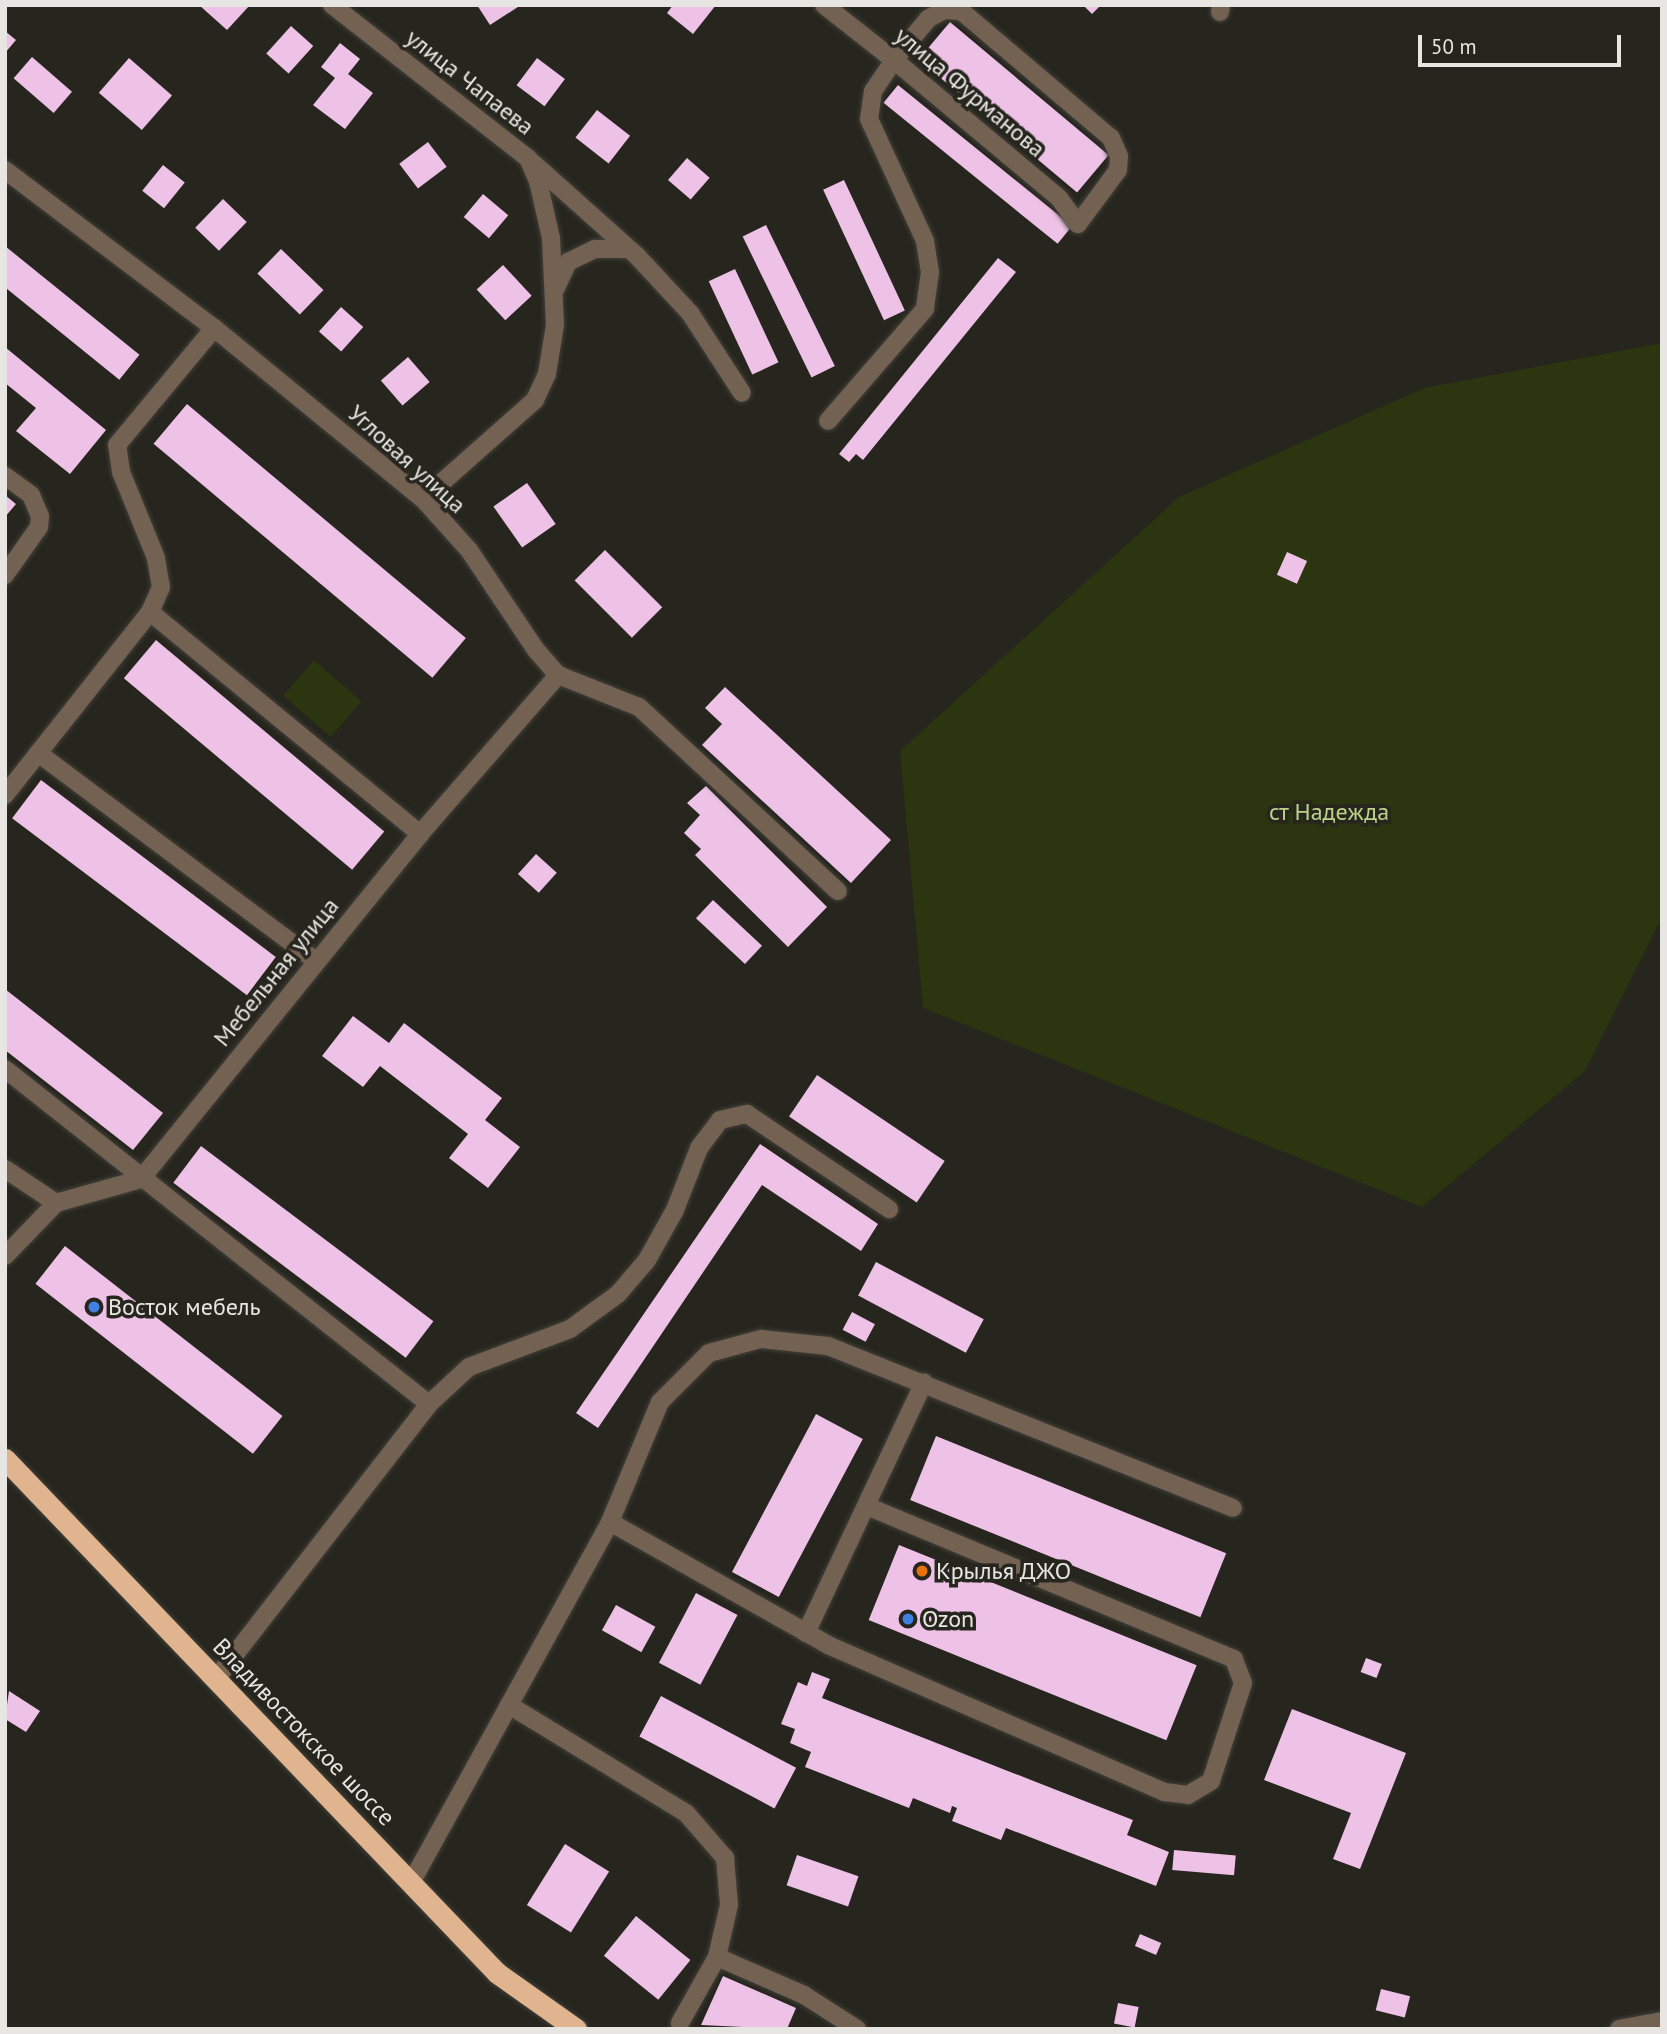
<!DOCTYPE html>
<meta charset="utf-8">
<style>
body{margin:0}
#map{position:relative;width:1667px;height:2034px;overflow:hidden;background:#26251e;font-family:"PT Sans",sans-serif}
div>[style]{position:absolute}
.green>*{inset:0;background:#2b350f;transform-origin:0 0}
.building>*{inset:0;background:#eec1e7;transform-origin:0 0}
.roads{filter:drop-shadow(0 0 2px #414039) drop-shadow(0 0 2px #414039)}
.minor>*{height:18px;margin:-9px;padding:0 9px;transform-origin:9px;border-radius:9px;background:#736152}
.highway>*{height:21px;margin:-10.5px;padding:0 10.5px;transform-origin:10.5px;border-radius:10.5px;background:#e0b48f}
.dots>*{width:19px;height:19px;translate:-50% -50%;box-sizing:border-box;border:4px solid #26251e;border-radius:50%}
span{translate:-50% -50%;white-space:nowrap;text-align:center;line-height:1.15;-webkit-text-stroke:7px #26251e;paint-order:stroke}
.street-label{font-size:24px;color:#e7e6e2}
.park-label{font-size:24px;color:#bbd288}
.poi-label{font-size:24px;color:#e7e6e2}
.left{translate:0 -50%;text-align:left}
.frame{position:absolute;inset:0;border:7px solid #e7e6e2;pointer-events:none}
.scale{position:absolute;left:1418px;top:35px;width:203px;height:32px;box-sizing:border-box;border:4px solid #e7e6e2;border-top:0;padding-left:9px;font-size:21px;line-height:24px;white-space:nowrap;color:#e7e6e2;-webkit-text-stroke:5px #26251e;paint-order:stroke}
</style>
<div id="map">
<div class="green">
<i style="clip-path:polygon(1662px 343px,1662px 917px,1585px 1071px,1422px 1207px,923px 1008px,900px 751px,1179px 497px,1424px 388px)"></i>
<i style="left:314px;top:660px;width:63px;height:47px;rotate:41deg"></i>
</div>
<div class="building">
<i style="clip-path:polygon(199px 5px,250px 5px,227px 30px)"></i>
<i style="clip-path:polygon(477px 5px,521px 5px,490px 25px)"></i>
<i style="clip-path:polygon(673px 5px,716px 5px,693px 34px,667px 13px)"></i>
<i style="clip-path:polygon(1083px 5px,1101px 5px,1092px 14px)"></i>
<i style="left:950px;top:22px;width:207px;height:49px;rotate:40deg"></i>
<i style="left:291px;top:26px;width:30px;height:37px;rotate:42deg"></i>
<i style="clip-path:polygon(5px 31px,16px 40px,5px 53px)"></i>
<i style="clip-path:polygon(340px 43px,360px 59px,348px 74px,373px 93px,345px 129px,313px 105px,335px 78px,321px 67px)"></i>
<i style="left:32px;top:57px;width:53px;height:28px;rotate:41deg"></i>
<i style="left:129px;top:58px;width:57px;height:46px;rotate:41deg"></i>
<i style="left:537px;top:58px;width:35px;height:34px;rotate:37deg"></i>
<i style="left:898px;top:85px;width:224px;height:23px;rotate:39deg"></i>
<i style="left:597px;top:110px;width:42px;height:35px;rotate:38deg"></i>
<i style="left:428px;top:142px;width:31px;height:36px;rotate:53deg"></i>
<i style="left:687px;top:158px;width:30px;height:29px;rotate:41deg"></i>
<i style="left:163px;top:165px;width:28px;height:33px;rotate:39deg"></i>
<i style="left:844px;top:180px;width:144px;height:23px;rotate:65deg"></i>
<i style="left:483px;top:194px;width:33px;height:30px;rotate:40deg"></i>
<i style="left:223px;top:199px;width:33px;height:40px;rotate:44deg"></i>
<i style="left:766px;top:225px;width:157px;height:26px;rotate:64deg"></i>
<i style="left:5px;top:246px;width:173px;height:32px;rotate:39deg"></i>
<i style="left:281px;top:249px;width:59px;height:34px;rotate:44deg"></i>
<i style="clip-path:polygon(998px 258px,1016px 272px,863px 460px,856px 454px,849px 462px,839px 454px)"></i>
<i style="left:503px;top:265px;width:42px;height:36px;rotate:47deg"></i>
<i style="left:735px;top:269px;width:103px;height:29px;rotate:65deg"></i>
<i style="left:341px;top:307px;width:30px;height:33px;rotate:42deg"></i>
<i style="clip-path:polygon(5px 347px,106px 430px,70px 474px,16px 431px,36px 408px,5px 383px)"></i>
<i style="left:408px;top:357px;width:33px;height:36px;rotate:49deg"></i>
<i style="left:187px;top:404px;width:364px;height:52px;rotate:40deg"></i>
<i style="left:527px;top:483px;width:50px;height:41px;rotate:55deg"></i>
<i style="clip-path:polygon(5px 495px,16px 504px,5px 517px)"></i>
<i style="left:605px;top:550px;width:81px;height:43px;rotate:45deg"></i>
<i style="left:1287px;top:552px;width:22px;height:25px;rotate:24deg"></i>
<i style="left:156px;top:640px;width:298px;height:50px;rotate:40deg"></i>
<i style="clip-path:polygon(725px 687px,891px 840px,851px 883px,702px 745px,722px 724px,705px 708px)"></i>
<i style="left:41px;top:780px;width:294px;height:48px;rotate:37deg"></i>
<i style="clip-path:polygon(706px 786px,827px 907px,788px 947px,695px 855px,701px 849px,684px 833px,700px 815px,687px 803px)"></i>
<i style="left:536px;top:854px;width:28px;height:27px;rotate:42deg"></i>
<i style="left:713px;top:900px;width:67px;height:25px;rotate:43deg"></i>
<i style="clip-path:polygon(5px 989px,163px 1113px,133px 1150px,5px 1050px)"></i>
<i style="clip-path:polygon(353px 1016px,389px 1043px,404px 1023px,502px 1098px,485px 1120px,520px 1147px,488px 1188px,449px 1158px,468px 1134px,380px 1066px,363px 1087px,322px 1056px)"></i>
<i style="left:817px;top:1075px;width:154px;height:50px;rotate:34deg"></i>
<i style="clip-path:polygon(760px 1144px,878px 1224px,861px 1251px,762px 1185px,598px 1428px,576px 1413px)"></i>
<i style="left:201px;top:1146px;width:291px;height:46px;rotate:37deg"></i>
<i style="left:65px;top:1246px;width:276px;height:48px;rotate:38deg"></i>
<i style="left:876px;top:1262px;width:122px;height:38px;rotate:28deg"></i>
<i style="left:852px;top:1312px;width:26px;height:20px;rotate:28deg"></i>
<i style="left:816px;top:1414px;width:53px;height:179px;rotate:28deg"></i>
<i style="left:936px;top:1436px;width:313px;height:69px;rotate:22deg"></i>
<i style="left:899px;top:1545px;width:321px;height:81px;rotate:22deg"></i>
<i style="left:696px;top:1593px;width:47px;height:79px;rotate:28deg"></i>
<i style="left:616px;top:1605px;width:45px;height:29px;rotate:29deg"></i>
<i style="left:1366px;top:1658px;width:17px;height:15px;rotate:21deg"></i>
<i style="clip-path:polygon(812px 1672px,830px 1679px,822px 1698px,1133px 1820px,1127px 1835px,1169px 1852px,1156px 1886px,1006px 1828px,1001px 1840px,952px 1821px,957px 1808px,952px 1806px,950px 1813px,913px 1798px,909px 1808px,805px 1767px,811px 1752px,790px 1743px,795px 1729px,781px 1724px,798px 1682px,807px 1686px)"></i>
<i style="clip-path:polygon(9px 1691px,40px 1711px,26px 1732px,5px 1719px)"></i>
<i style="left:661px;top:1696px;width:153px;height:46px;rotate:28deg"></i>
<i style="clip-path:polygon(1292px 1709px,1406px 1753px,1360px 1869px,1333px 1859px,1351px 1813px,1264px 1780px)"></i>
<i style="left:565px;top:1844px;width:52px;height:72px;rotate:32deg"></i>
<i style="left:1174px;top:1850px;width:62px;height:20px;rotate:5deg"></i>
<i style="left:797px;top:1855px;width:65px;height:32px;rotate:19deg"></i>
<i style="left:636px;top:1916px;width:70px;height:51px;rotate:39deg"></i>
<i style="left:1140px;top:1934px;width:23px;height:13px;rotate:23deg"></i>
<i style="clip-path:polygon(723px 1976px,796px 2008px,787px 2029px,701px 2025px)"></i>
<i style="left:1381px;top:1989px;width:30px;height:22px;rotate:14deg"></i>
<i style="left:1118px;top:2003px;width:21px;height:21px;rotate:11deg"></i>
</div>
<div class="roads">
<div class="minor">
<i style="left:332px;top:5px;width:249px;rotate:38deg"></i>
<i style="left:528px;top:158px;width:25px;rotate:67deg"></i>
<i style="left:538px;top:181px;width:58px;rotate:77.2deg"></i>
<i style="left:551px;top:238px;width:87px;rotate:87.4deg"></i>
<i style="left:555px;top:325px;width:50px;rotate:99.3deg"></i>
<i style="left:547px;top:374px;width:29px;rotate:115deg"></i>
<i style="left:535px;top:400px;width:149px;rotate:138.5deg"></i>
<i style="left:824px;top:5px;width:89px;rotate:38.2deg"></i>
<i style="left:894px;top:60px;width:215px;rotate:39.9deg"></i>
<i style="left:1059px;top:198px;width:32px;rotate:54deg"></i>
<i style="left:1078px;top:224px;width:67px;rotate:-53.5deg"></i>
<i style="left:1118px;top:170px;width:14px;rotate:-86deg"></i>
<i style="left:1119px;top:156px;width:20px;rotate:-114deg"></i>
<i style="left:1111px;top:138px;width:197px;rotate:-139.7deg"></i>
<i style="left:961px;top:11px;width:17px;rotate:-177deg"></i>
<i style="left:944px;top:10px;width:18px;rotate:151deg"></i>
<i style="left:928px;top:19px;width:53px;rotate:129.7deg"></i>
<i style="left:894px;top:60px;width:37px;rotate:124deg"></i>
<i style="left:873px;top:91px;width:28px;rotate:98deg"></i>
<i style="left:869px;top:119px;width:134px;rotate:65.3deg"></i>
<i style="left:925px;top:241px;width:31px;rotate:81deg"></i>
<i style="left:930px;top:272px;width:37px;rotate:98deg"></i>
<i style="left:925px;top:309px;width:148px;rotate:130.9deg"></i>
<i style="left:1220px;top:12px;width:7px;rotate:-82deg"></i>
<i style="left:533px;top:163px;width:140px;rotate:41.8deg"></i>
<i style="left:637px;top:256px;width:78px;rotate:47.1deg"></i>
<i style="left:690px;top:313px;width:95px;rotate:57deg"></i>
<i style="left:5px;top:170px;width:262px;rotate:37.1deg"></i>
<i style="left:214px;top:328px;width:270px;rotate:39.3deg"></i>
<i style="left:423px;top:499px;width:69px;rotate:48deg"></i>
<i style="left:469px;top:550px;width:120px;rotate:56.2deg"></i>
<i style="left:536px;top:650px;width:33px;rotate:49deg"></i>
<i style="left:558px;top:675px;width:87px;rotate:21.6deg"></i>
<i style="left:639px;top:707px;width:271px;rotate:42.8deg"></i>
<i style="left:555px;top:290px;width:31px;rotate:-65deg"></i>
<i style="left:568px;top:262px;width:30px;rotate:-26deg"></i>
<i style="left:595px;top:249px;width:34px"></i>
<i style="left:5px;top:476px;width:32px;rotate:36deg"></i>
<i style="left:31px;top:495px;width:23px;rotate:67deg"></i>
<i style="left:40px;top:516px;width:11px;rotate:95deg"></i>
<i style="left:39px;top:527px;width:59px;rotate:125.3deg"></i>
<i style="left:150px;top:612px;width:350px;rotate:39.4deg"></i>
<i style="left:38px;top:753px;width:347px;rotate:36.8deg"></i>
<i style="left:5px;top:795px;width:233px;rotate:-51.6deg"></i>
<i style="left:150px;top:612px;width:27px;rotate:-66deg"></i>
<i style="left:161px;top:587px;width:29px;rotate:-100deg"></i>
<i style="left:156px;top:558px;width:93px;rotate:-112.1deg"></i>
<i style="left:121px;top:472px;width:27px;rotate:-98deg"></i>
<i style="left:117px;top:445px;width:152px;rotate:-50.3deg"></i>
<i style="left:5px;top:1069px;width:540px;rotate:38.31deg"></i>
<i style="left:5px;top:1169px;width:61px;rotate:33.7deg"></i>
<i style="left:5px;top:1256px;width:74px;rotate:-46.1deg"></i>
<i style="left:56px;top:1203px;width:88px;rotate:-15.8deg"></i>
<i style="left:141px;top:1179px;width:444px;rotate:-51deg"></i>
<i style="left:420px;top:834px;width:211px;rotate:-49deg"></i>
<i style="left:610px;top:1522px;width:250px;rotate:29.4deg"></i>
<i style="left:828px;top:1645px;width:367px;rotate:23.6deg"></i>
<i style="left:1164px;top:1792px;width:24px;rotate:7deg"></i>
<i style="left:1188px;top:1795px;width:27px;rotate:-31deg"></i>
<i style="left:1211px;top:1781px;width:103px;rotate:-71.9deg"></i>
<i style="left:1243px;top:1683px;width:26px;rotate:-111deg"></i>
<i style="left:1234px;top:1659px;width:398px;rotate:-157.4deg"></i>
<i style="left:806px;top:1633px;width:277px;rotate:-64.8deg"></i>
<i style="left:215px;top:1680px;width:349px;rotate:-52.2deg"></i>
<i style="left:429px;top:1404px;width:54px;rotate:-42.8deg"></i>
<i style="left:469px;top:1367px;width:108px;rotate:-20.6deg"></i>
<i style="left:570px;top:1329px;width:59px;rotate:-36.1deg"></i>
<i style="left:618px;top:1294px;width:45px;rotate:-49.5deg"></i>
<i style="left:647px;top:1260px;width:57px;rotate:-60.8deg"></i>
<i style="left:675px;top:1210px;width:66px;rotate:-68.8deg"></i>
<i style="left:699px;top:1148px;width:35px;rotate:-53deg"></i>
<i style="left:720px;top:1120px;width:28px;rotate:-13deg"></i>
<i style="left:747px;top:1114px;width:171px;rotate:33.8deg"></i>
<i style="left:509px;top:1705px;width:207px;rotate:31.4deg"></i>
<i style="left:686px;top:1813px;width:60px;rotate:49.1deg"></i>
<i style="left:725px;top:1858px;width:47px;rotate:85.1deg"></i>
<i style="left:729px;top:1905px;width:53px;rotate:103deg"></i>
<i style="left:717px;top:1957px;width:76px;rotate:119.3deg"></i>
<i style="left:412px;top:1881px;width:410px;rotate:-61.1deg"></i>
<i style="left:610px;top:1522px;width:130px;rotate:-67.4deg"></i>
<i style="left:660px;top:1402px;width:69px;rotate:-45deg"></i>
<i style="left:709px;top:1353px;width:54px;rotate:-15.1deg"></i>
<i style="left:761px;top:1339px;width:67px;rotate:6deg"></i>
<i style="left:828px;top:1346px;width:436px;rotate:21.8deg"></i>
<i style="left:717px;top:1957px;width:95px;rotate:23.6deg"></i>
<i style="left:804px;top:1995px;width:63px;rotate:32.7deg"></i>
<i style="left:1619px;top:2029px;width:44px;rotate:-10.5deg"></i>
</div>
<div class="highway">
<i style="left:5px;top:1459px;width:712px;rotate:46.25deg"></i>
<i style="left:497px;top:1973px;width:97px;rotate:35.3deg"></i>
</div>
</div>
<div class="dots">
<i style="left:94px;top:1307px;background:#3f7fe0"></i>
<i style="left:922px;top:1571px;background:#e8710a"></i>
<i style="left:908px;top:1619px;background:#3f7fe0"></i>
</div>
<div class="street-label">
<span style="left:470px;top:82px;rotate:38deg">улица Чапаева</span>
<span style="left:970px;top:92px;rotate:40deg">улица Фурманова</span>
<span style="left:407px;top:459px;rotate:42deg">Угловая улица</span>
<span style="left:276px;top:972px;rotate:-51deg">Мебельная улица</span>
<span style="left:304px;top:1732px;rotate:46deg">Владивостокское шоссе</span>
</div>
<div class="park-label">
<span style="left:1329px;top:812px">ст Надежда</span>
</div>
<div class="poi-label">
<span class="left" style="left:108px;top:1307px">Восток мебель</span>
<span class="left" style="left:936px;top:1571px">Крылья ДЖО</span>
<span class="left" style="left:922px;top:1619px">Ozon</span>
</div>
<div class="frame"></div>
<div class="scale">50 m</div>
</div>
